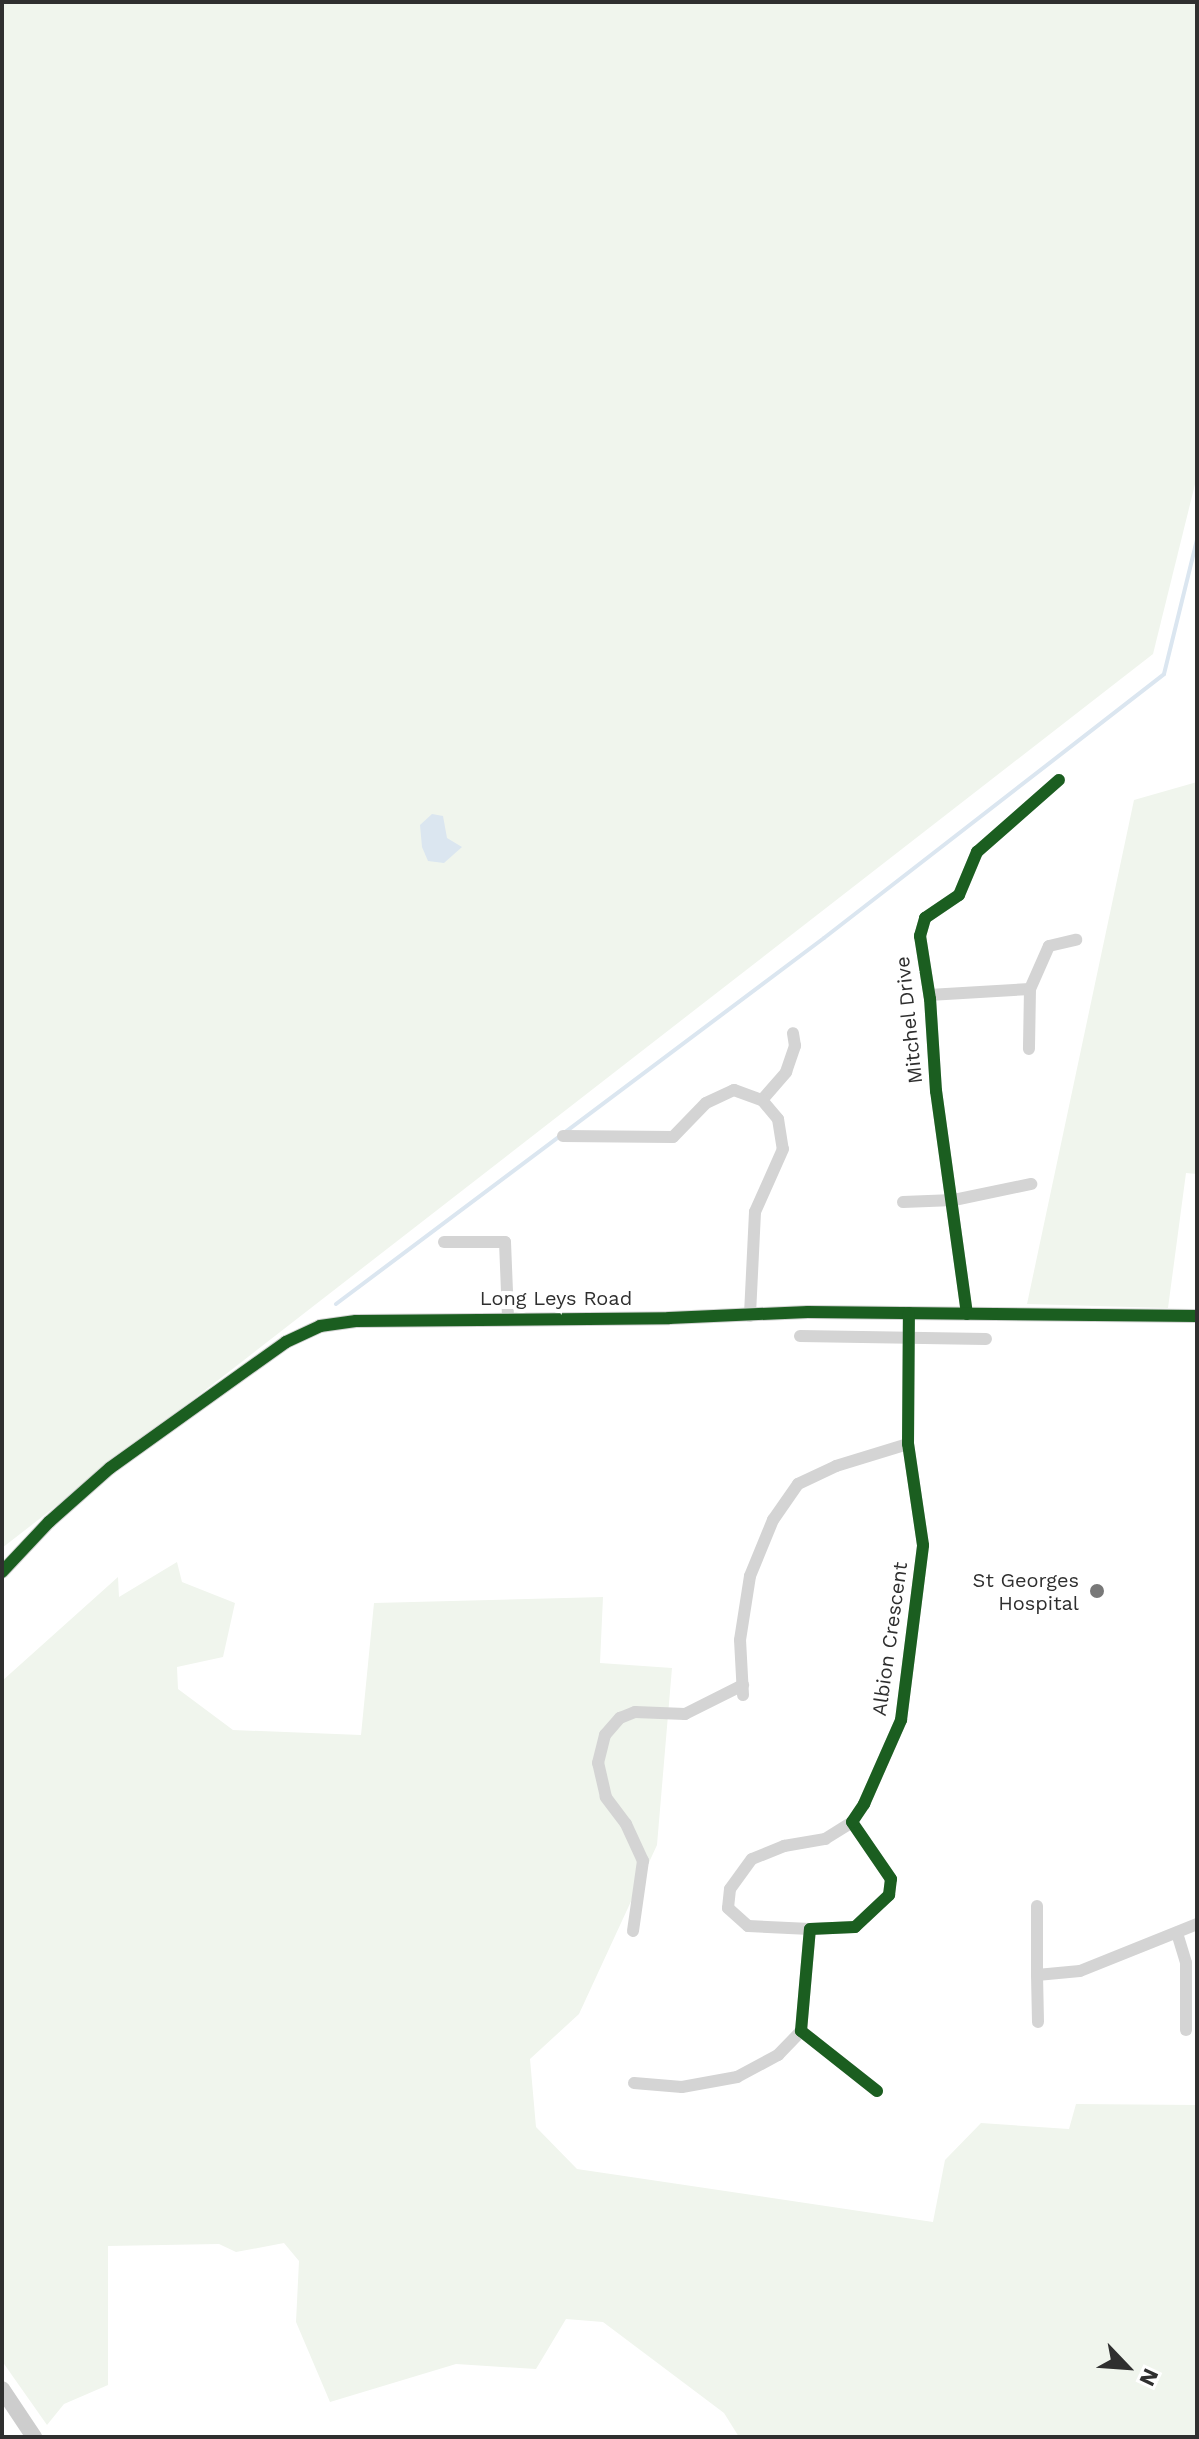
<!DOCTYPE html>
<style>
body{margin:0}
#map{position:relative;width:1199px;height:2439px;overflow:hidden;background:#fff;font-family:"Work Sans",sans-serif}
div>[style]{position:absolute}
.green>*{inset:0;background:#f0f5ed}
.water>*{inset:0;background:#dbe6f0}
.stream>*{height:4px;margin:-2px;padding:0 2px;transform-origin:2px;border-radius:2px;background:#dbe6f0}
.minor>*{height:12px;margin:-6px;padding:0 6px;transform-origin:6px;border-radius:6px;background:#d4d4d4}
.tertiary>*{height:14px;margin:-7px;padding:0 7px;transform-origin:7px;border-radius:7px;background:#d4d4d4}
.secondary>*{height:16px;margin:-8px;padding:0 8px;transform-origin:8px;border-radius:8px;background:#cdcdcd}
.cycleway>*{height:12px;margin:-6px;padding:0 6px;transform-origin:6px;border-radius:6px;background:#1b5e20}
.dots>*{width:22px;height:22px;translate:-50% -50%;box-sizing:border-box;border:4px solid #fff;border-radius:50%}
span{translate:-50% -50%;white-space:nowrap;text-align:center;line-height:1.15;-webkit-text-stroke:8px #fff;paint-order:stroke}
.street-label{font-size:20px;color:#2f2f2f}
.poi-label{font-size:20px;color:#2f2f2f}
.right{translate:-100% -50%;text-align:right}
.frame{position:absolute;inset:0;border:4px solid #2f2f2f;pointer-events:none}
.north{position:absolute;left:1087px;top:2327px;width:80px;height:80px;-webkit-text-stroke:6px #fff;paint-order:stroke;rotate:115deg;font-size:22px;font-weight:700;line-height:32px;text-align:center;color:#2f2f2f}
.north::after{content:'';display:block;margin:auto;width:28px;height:36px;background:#2f2f2f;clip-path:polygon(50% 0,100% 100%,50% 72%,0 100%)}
</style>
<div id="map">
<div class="green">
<i style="clip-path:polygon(2px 2px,1197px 2px,1197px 476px,1153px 654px,2px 1548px)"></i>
<i style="clip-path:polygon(1197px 782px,1197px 1174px,1186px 1173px,1168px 1308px,1027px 1304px,1134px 800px)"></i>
<i style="clip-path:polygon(177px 1562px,182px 1582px,235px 1603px,223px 1657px,177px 1667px,178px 1689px,233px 1730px,361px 1735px,374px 1603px,603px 1597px,600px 1663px,672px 1668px,657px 1845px,579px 2014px,530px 2059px,536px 2127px,577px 2169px,933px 2222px,945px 2160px,981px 2123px,1069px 2129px,1076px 2104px,1197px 2105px,1197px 2437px,739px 2437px,724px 2413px,603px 2322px,566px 2319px,536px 2369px,456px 2364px,330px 2402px,296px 2322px,299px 2261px,284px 2243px,236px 2252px,219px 2244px,108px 2246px,108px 2385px,64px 2404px,47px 2425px,2px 2361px,2px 1681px,118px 1577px,119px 1597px)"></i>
</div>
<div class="water">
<i style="clip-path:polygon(432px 814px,443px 816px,447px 838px,462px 847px,444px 863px,428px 861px,422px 847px,420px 825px)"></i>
</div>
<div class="stream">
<i style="left:336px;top:1304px;width:610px;rotate:-36.87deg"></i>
<i style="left:824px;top:938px;width:430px;rotate:-37.8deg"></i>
<i style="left:1164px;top:674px;width:138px;rotate:-76.2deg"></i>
</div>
<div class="minor">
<i style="left:1030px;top:989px;width:47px;rotate:-66.2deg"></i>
<i style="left:1049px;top:946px;width:28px;rotate:-13deg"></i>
<i style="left:929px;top:995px;width:101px;rotate:-3.4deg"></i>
<i style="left:1030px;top:989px;width:60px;rotate:91deg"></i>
<i style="left:762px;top:1100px;width:37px;rotate:-49deg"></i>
<i style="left:786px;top:1072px;width:28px;rotate:-71deg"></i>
<i style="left:795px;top:1046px;width:13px;rotate:-99deg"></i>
<i style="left:563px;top:1136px;width:110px;rotate:0.5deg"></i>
<i style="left:673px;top:1137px;width:47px;rotate:-45.9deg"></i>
<i style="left:706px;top:1103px;width:31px;rotate:-25deg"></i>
<i style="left:734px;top:1090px;width:30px;rotate:20deg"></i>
<i style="left:762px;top:1100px;width:25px;rotate:50deg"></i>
<i style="left:778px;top:1119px;width:30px;rotate:81deg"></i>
<i style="left:783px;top:1149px;width:69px;rotate:114deg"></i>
<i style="left:755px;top:1212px;width:104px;rotate:92.8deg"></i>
<i style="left:903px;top:1202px;width:51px;rotate:-2.2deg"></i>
<i style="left:954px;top:1200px;width:79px;rotate:-11.7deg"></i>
<i style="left:444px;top:1242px;width:61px"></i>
<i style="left:505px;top:1242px;width:76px;rotate:87.7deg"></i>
<i style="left:967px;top:1314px;width:225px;rotate:-97.9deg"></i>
<i style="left:936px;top:1091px;width:92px;rotate:-93.7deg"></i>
<i style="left:930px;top:999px;width:64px;rotate:-99deg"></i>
<i style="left:920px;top:936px;width:19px;rotate:-74deg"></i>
<i style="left:925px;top:918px;width:41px;rotate:-34.1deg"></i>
<i style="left:959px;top:895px;width:47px;rotate:-67.3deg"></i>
<i style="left:977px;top:852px;width:109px;rotate:-41.3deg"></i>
<i style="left:800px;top:1336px;width:186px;rotate:0.9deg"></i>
<i style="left:743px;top:1695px;width:55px;rotate:-93.1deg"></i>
<i style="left:740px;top:1640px;width:65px;rotate:-81.1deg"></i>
<i style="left:750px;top:1576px;width:61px;rotate:-67.7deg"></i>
<i style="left:773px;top:1520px;width:44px;rotate:-55.2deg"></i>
<i style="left:798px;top:1484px;width:42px;rotate:-25.3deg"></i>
<i style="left:836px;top:1466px;width:75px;rotate:-17deg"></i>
<i style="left:1037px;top:1906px;width:69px;rotate:90deg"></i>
<i style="left:810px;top:1929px;width:62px;rotate:-177.2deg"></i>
<i style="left:748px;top:1926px;width:27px;rotate:-138deg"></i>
<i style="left:728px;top:1908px;width:19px;rotate:-84deg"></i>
<i style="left:730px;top:1889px;width:37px;rotate:-54deg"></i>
<i style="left:752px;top:1859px;width:35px;rotate:-22deg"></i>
<i style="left:784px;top:1846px;width:42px;rotate:-9.7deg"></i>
<i style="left:825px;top:1839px;width:32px;rotate:-32deg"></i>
<i style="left:633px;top:1931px;width:71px;rotate:-81.9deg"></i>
<i style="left:643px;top:1861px;width:41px;rotate:-114.7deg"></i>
<i style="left:626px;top:1824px;width:34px;rotate:-127deg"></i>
<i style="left:606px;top:1797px;width:35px;rotate:-103deg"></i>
<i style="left:598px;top:1763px;width:29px;rotate:-76deg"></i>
<i style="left:605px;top:1735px;width:23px;rotate:-49deg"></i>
<i style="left:620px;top:1718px;width:16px;rotate:-22deg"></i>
<i style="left:635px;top:1712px;width:50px;rotate:2.3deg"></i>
<i style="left:685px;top:1714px;width:65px;rotate:-26.6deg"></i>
<i style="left:1177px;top:1933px;width:31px;rotate:73deg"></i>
<i style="left:1186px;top:1963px;width:67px;rotate:90deg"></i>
<i style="left:1038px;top:2022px;width:47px;rotate:-91.2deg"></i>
<i style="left:1037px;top:1975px;width:43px;rotate:-5.3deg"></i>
<i style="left:1080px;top:1971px;width:126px;rotate:-21.9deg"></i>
<i style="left:634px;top:2083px;width:48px;rotate:4.8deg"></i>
<i style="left:682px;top:2087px;width:56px;rotate:-10.3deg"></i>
<i style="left:737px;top:2077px;width:47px;rotate:-28.2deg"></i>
<i style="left:778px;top:2055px;width:33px;rotate:-46deg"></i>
<i style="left:877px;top:2091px;width:97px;rotate:-141.7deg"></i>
<i style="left:801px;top:2031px;width:102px;rotate:-85deg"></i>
<i style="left:810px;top:1929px;width:45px;rotate:-2.5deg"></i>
<i style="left:855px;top:1927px;width:47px;rotate:-43.3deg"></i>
<i style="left:889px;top:1895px;width:16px;rotate:-83deg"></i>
<i style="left:891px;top:1879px;width:69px;rotate:-124.4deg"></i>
<i style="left:852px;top:1822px;width:22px;rotate:-56deg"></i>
<i style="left:864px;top:1804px;width:92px;rotate:-66.2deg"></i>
<i style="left:901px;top:1720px;width:176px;rotate:-82.8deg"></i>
<i style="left:923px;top:1545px;width:102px;rotate:-98.4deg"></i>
<i style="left:908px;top:1444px;width:131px;rotate:-89.6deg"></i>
</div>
<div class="tertiary">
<i style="left:2px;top:1572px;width:69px;rotate:-46.8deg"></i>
<i style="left:49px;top:1522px;width:81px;rotate:-41.5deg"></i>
<i style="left:110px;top:1468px;width:216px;rotate:-35.6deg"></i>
<i style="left:286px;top:1342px;width:38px;rotate:-25deg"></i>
<i style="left:320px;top:1326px;width:36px;rotate:-8deg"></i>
<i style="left:356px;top:1321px;width:313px;rotate:-0.5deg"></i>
<i style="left:669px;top:1318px;width:139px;rotate:-2.5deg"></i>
<i style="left:808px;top:1312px;width:389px;rotate:0.6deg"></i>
</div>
<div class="secondary">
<i style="left:2px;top:2389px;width:58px;rotate:56.3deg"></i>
</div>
<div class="cycleway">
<i style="left:967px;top:1314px;width:225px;rotate:-97.9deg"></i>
<i style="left:936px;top:1091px;width:92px;rotate:-93.7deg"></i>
<i style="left:930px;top:999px;width:64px;rotate:-99deg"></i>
<i style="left:920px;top:936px;width:19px;rotate:-74deg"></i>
<i style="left:925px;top:918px;width:41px;rotate:-34.1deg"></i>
<i style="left:959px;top:895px;width:47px;rotate:-67.3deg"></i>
<i style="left:977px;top:852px;width:109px;rotate:-41.3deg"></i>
<i style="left:2px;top:1572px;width:69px;rotate:-46.8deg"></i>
<i style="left:49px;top:1522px;width:81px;rotate:-41.5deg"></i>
<i style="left:110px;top:1468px;width:216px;rotate:-35.6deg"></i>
<i style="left:286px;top:1342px;width:38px;rotate:-25deg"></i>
<i style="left:320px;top:1326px;width:36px;rotate:-8deg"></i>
<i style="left:356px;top:1321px;width:313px;rotate:-0.5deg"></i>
<i style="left:669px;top:1318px;width:139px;rotate:-2.5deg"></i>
<i style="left:808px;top:1312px;width:389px;rotate:0.6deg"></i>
<i style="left:877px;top:2091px;width:97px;rotate:-141.7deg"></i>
<i style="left:801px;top:2031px;width:102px;rotate:-85deg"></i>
<i style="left:810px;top:1929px;width:45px;rotate:-2.5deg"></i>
<i style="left:855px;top:1927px;width:47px;rotate:-43.3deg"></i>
<i style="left:889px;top:1895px;width:16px;rotate:-83deg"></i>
<i style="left:891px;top:1879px;width:69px;rotate:-124.4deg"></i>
<i style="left:852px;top:1822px;width:22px;rotate:-56deg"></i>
<i style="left:864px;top:1804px;width:92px;rotate:-66.2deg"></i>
<i style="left:901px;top:1720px;width:176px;rotate:-82.8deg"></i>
<i style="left:923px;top:1545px;width:102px;rotate:-98.4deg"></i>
<i style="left:908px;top:1444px;width:131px;rotate:-89.6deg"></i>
</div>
<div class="dots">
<i style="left:1097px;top:1591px;background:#787878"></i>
</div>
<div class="street-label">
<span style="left:909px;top:1020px;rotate:-96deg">Mitchel Drive</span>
<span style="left:556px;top:1298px">Long Leys Road</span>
<span style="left:890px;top:1639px;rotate:-82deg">Albion Crescent</span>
</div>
<div class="poi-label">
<span class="right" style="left:1079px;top:1592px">St Georges<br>Hospital</span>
</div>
<div class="frame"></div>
<div class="north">N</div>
</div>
